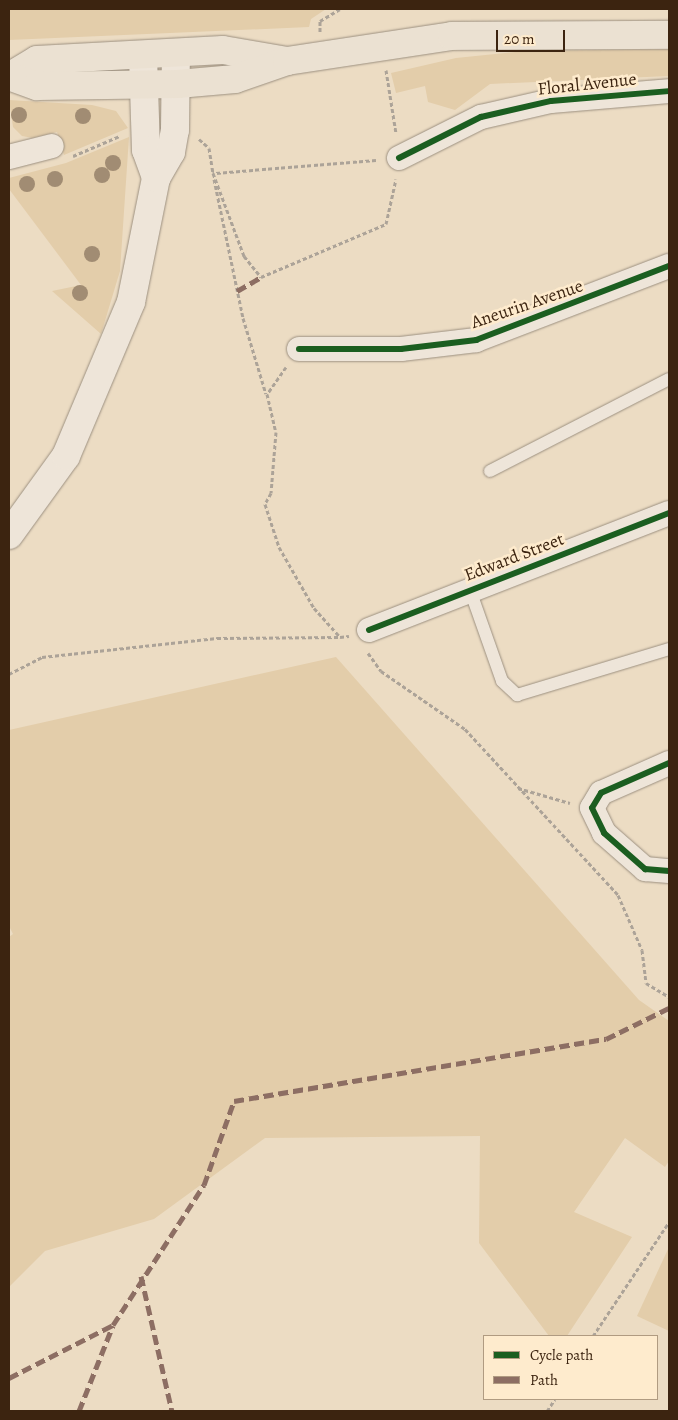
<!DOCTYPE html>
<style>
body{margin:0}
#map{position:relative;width:678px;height:1420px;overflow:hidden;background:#ecdcc3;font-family:Alegreya,serif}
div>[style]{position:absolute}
.green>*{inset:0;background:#e3cdaa}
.path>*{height:3px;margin-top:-1.5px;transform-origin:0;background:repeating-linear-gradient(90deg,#aca398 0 4px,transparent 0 6.5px)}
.roads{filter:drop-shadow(0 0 1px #9c9080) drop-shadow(0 0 1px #9c9080)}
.service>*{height:12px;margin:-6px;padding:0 6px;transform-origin:6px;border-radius:6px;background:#eee5d9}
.minor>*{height:24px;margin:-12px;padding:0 12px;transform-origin:12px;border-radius:12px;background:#eee5d9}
.secondary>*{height:28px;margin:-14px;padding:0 14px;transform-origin:14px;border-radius:14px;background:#eee5d9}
.primary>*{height:28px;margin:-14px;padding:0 14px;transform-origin:14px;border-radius:14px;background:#ebe1d2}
.quiet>*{height:5px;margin-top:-2.5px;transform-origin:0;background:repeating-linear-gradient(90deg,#8d6e63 0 10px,transparent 0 15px)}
.cycleway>*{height:6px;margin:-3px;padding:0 3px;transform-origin:3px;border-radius:3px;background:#1b5e20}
.trees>*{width:16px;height:16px;margin:-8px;border-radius:50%;background:#a18c73}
span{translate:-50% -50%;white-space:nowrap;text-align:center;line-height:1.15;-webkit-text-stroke:5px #feebcd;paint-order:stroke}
.street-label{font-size:18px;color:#3c2410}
.frame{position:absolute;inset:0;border:10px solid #3c2410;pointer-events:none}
.legend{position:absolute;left:483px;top:1335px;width:175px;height:65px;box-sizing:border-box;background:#feebcd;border:1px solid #b09b81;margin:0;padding:6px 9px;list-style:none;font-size:15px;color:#3c2410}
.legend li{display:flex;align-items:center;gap:10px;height:25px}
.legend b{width:25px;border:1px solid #b09b81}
.scale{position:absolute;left:496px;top:30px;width:69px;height:22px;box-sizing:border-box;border:2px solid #3c2410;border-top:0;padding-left:6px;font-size:15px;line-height:18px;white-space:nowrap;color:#3c2410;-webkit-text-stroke:4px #feebcd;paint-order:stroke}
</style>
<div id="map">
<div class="green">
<i style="clip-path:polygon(9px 9px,326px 9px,311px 19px,309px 27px,9px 40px)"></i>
<i style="clip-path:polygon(669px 49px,669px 76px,490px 84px,455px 110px,428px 102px,425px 86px,396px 93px,391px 73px,456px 58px,525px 51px)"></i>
<i style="clip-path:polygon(9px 100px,92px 105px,116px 111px,128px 128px,64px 155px,57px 132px,33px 138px,22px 136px,13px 127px)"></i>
<i style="clip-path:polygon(129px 137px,120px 271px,101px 334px,52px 291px,81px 285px,9px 189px,9px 178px,66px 163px)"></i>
<i style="clip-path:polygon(336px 657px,639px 1000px,669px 1021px,669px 1161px,665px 1167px,625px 1138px,574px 1212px,632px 1237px,567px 1336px,549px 1336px,479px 1243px,480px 1136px,265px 1138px,154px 1219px,45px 1251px,9px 1287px,9px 937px,13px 934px,9px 926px,9px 730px)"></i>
<i style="clip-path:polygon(669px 1247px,669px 1331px,637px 1316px)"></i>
</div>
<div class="path">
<i style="left:320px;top:32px;width:11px;rotate:-90deg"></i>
<i style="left:320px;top:21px;width:23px;rotate:-31deg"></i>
<i style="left:386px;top:70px;width:64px;rotate:81deg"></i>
<i style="left:199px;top:139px;width:13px;rotate:42deg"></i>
<i style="left:209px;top:148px;width:25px;rotate:81deg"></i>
<i style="left:73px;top:156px;width:51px;rotate:-23.1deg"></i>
<i style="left:376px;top:160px;width:164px;rotate:175.4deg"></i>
<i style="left:213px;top:173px;width:89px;rotate:69.5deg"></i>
<i style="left:244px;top:256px;width:27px;rotate:51deg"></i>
<i style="left:261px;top:277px;width:136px;rotate:-23deg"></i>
<i style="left:386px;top:224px;width:46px;rotate:-77.5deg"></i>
<i style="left:214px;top:179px;width:142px;rotate:78.2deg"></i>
<i style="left:243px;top:318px;width:79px;rotate:73.2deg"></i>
<i style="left:286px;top:367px;width:33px;rotate:125deg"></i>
<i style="left:267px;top:394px;width:39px;rotate:77deg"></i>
<i style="left:276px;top:432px;width:61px;rotate:94.7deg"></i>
<i style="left:271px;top:493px;width:13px;rotate:119deg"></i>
<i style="left:265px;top:504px;width:45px;rotate:72deg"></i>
<i style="left:279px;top:547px;width:70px;rotate:60.2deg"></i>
<i style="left:314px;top:608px;width:39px;rotate:48deg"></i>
<i style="left:340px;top:637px;width:9px;rotate:-6deg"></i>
<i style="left:368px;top:653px;width:22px;rotate:54deg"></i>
<i style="left:381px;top:671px;width:102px;rotate:34.6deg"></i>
<i style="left:465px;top:729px;width:226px;rotate:47.3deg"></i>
<i style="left:618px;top:895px;width:60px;rotate:66.4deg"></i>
<i style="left:642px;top:950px;width:33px;rotate:83deg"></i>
<i style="left:646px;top:983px;width:27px;rotate:31deg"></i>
<i style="left:9px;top:674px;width:37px;rotate:-27deg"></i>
<i style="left:42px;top:657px;width:176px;rotate:-6.2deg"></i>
<i style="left:217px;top:638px;width:123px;rotate:-0.5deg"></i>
<i style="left:518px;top:788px;width:54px;rotate:16.1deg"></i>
<i style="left:593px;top:1336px;width:137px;rotate:-56.3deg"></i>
<i style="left:547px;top:1411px;width:14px;rotate:-56deg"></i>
</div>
<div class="roads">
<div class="service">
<i style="left:490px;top:471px;width:201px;rotate:-27.2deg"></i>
<i style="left:470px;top:590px;width:96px;rotate:70.6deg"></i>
<i style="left:502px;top:681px;width:21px;rotate:43deg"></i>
<i style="left:517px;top:695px;width:159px;rotate:-16.8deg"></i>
</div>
<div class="minor">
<i style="left:9px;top:157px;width:44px;rotate:-14.3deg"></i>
<i style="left:399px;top:158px;width:92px;rotate:-26.6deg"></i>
<i style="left:481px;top:117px;width:72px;rotate:-12.9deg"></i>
<i style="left:551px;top:101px;width:118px;rotate:-4.8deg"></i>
<i style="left:299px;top:349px;width:102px"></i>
<i style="left:401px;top:349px;width:76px;rotate:-6.8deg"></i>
<i style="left:476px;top:340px;width:207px;rotate:-21deg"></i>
<i style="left:369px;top:630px;width:322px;rotate:-21.3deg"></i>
<i style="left:669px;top:763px;width:74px;rotate:156.2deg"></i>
<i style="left:601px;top:793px;width:17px;rotate:121deg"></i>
<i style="left:592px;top:808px;width:28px;rotate:64deg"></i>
<i style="left:604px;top:833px;width:55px;rotate:41.3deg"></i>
<i style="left:645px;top:869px;width:24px;rotate:5deg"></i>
</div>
<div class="secondary">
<i style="left:143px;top:55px;width:95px;rotate:88.2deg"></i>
<i style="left:146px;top:150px;width:30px;rotate:70deg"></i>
<i style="left:9px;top:535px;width:97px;rotate:-54.2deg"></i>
<i style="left:66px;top:456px;width:167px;rotate:-67.1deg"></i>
<i style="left:131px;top:302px;width:126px;rotate:-78.6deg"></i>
<i style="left:156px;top:178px;width:30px;rotate:-60deg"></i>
<i style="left:171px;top:152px;width:22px;rotate:-80deg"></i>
<i style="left:175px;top:130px;width:77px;rotate:-89.3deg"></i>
</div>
<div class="primary">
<i style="left:12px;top:75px;width:29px;rotate:-31deg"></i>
<i style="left:37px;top:60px;width:186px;rotate:-3.1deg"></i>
<i style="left:223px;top:50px;width:65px;rotate:9.8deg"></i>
<i style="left:9px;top:76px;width:30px;rotate:20deg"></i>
<i style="left:37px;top:86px;width:141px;rotate:-0.8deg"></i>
<i style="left:178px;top:84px;width:57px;rotate:-5deg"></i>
<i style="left:235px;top:79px;width:55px;rotate:-19.1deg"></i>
<i style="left:287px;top:61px;width:167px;rotate:-8.6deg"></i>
<i style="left:452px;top:36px;width:217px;rotate:-0.3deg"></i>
</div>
</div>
<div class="quiet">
<i style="left:237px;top:291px;width:28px;rotate:-30deg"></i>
<i style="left:141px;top:1276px;width:139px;rotate:77.1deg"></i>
<i style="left:9px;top:1378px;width:117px;rotate:-27deg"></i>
<i style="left:113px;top:1325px;width:167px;rotate:-57deg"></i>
<i style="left:204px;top:1185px;width:89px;rotate:-70.3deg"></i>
<i style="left:234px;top:1101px;width:377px;rotate:-9.5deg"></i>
<i style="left:606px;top:1039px;width:70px;rotate:-26.2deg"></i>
<i style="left:79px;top:1411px;width:92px;rotate:-68.4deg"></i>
</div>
<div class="cycleway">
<i style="left:399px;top:158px;width:92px;rotate:-26.6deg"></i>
<i style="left:481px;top:117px;width:72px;rotate:-12.9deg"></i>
<i style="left:551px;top:101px;width:118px;rotate:-4.8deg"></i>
<i style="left:299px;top:349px;width:102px"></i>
<i style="left:401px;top:349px;width:76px;rotate:-6.8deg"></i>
<i style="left:476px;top:340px;width:207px;rotate:-21deg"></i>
<i style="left:369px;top:630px;width:322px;rotate:-21.3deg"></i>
<i style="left:669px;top:763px;width:74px;rotate:156.2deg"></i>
<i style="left:601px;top:793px;width:17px;rotate:121deg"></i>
<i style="left:592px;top:808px;width:28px;rotate:64deg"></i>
<i style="left:604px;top:833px;width:55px;rotate:41.3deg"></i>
<i style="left:645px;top:869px;width:24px;rotate:5deg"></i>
</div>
<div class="trees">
<i style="left:19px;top:115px"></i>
<i style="left:83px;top:116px"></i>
<i style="left:113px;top:163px"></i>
<i style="left:102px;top:175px"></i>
<i style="left:55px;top:179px"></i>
<i style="left:27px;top:184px"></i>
<i style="left:92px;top:254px"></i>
<i style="left:80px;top:293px"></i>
</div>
<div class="street-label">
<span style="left:587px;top:84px;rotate:-6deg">Floral Avenue</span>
<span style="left:527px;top:304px;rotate:-19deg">Aneurin Avenue</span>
<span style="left:514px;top:557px;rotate:-21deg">Edward Street</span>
</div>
<div class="frame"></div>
<ul class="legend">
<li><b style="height:6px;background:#1b5e20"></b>Cycle path</li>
<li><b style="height:6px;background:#8d6e63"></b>Path</li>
</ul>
<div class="scale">20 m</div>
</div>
